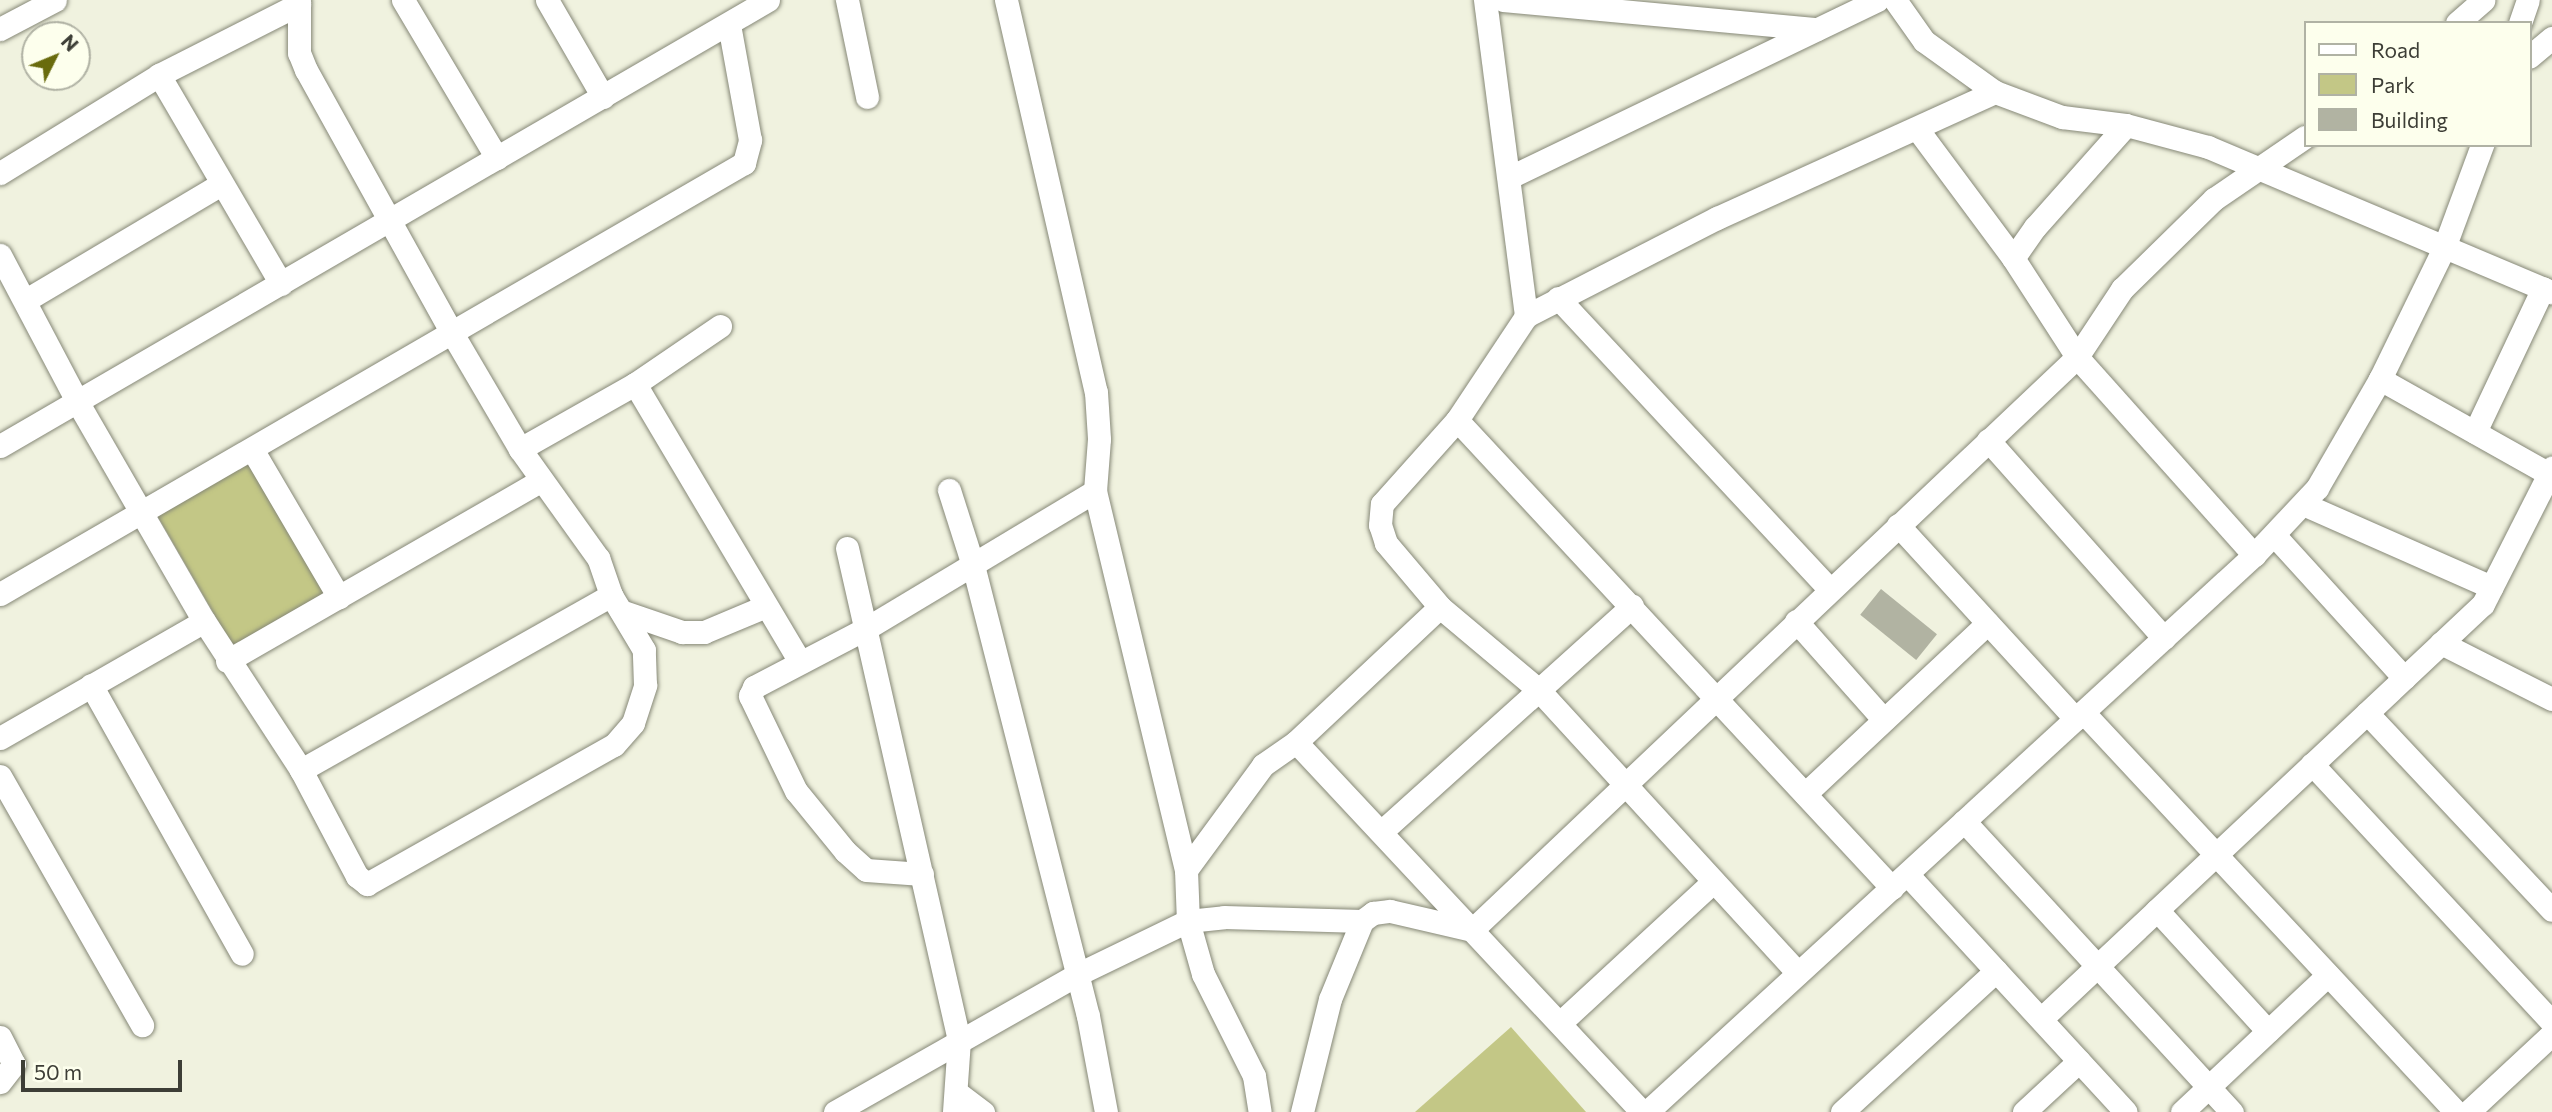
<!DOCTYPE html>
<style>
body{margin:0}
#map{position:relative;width:2552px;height:1112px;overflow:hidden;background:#f0f2df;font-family:Commissioner,sans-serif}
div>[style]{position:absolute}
.green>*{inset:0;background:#c3c786;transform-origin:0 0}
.building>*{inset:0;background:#b1b3a2;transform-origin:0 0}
.roads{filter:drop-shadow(0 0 2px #868877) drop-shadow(0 0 2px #868877)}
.minor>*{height:23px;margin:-11.5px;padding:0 11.5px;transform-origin:11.5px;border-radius:11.5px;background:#fff}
span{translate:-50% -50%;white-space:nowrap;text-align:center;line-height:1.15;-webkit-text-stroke:7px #fdffed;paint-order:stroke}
.legend{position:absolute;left:2304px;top:21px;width:228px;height:126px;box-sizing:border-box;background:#fdffed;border:2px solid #b0b2a4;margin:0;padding:9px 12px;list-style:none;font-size:21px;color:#3d3e36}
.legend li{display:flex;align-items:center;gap:14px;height:35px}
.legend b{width:35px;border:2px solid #b0b2a4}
.north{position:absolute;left:21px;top:21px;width:70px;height:70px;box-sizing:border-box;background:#fdffed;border:2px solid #b0b2a4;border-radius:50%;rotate:47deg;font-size:19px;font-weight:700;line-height:28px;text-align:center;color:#3d3e36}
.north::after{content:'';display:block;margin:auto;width:24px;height:32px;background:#696b0d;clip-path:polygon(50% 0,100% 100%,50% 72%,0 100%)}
.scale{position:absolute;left:21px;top:1060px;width:161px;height:32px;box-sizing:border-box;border:4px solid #3d3e36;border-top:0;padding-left:9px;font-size:21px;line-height:24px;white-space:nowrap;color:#3d3e36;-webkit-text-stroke:5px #fdffed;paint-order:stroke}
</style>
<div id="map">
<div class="green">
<i style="left:247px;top:459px;width:164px;height:106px;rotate:60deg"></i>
<i style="clip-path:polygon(1511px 1027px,1586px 1112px,1415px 1112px)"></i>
</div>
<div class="building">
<i style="left:1881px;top:589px;width:72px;height:33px;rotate:39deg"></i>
</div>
<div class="roads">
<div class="minor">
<i style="left:403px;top:0;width:184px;rotate:59.3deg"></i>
<i style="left:547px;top:0;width:112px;rotate:60deg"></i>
<i style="left:847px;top:0;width:99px;rotate:78.3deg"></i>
<i style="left:1006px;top:0;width:402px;rotate:77.1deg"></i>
<i style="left:1096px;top:392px;width:47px;rotate:86.3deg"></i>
<i style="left:1099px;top:439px;width:52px;rotate:94.4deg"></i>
<i style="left:1095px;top:491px;width:390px;rotate:76.5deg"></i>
<i style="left:1186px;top:870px;width:51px;rotate:87.8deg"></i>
<i style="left:1188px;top:921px;width:55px;rotate:74.2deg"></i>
<i style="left:1203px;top:974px;width:114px;rotate:63.4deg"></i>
<i style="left:1254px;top:1076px;width:36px;rotate:81deg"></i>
<i style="left:1485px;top:0;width:319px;rotate:82.6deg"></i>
<i style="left:1503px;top:0;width:315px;rotate:5.3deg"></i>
<i style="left:1895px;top:0;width:50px;rotate:54.7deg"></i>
<i style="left:1924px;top:41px;width:87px;rotate:35.7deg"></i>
<i style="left:1995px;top:92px;width:72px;rotate:20.5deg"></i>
<i style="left:2062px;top:117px;width:64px;rotate:7.1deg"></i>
<i style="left:2126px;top:125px;width:85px;rotate:15deg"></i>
<i style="left:2208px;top:147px;width:373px;rotate:22.9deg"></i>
<i style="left:2457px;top:23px;width:35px;rotate:-41deg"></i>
<i style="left:2520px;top:23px;width:24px;rotate:-71deg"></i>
<i style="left:0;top:29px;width:62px;rotate:-27.8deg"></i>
<i style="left:2529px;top:57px;width:30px;rotate:-40deg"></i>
<i style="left:159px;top:75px;width:242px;rotate:59.7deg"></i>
<i style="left:2126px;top:125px;width:137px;rotate:131.7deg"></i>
<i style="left:2035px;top:227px;width:38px;rotate:125deg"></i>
<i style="left:2013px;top:258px;width:118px;rotate:57.1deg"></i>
<i style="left:2077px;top:357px;width:266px;rotate:48.2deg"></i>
<i style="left:1918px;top:130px;width:159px;rotate:53.4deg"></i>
<i style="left:0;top:173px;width:187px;rotate:-31.6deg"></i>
<i style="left:159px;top:75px;width:157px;rotate:-26.9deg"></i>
<i style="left:1510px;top:177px;width:407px;rotate:-25.7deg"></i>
<i style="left:0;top:255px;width:167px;rotate:62.2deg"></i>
<i style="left:78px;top:403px;width:252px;rotate:60deg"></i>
<i style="left:204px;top:621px;width:178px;rotate:56.9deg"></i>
<i style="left:301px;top:770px;width:120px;rotate:62.2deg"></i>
<i style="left:357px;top:876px;width:13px;rotate:39deg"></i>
<i style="left:367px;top:884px;width:283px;rotate:-29.4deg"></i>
<i style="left:614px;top:745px;width:29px;rotate:-49deg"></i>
<i style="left:633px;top:723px;width:40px;rotate:-72deg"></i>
<i style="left:645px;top:685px;width:35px;rotate:-92deg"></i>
<i style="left:644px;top:650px;width:64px;rotate:-121deg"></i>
<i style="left:611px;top:595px;width:39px;rotate:-109deg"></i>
<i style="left:598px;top:558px;width:134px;rotate:-125.6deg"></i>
<i style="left:520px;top:449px;width:132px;rotate:-120.4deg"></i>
<i style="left:453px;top:335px;width:303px;rotate:-119deg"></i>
<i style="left:306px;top:70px;width:18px;rotate:-112deg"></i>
<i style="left:299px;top:53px;width:53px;rotate:-90deg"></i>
<i style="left:1558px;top:298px;width:398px;rotate:47deg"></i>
<i style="left:26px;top:300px;width:227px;rotate:-30.7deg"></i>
<i style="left:2380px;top:379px;width:194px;rotate:29.3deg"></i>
<i style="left:635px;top:384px;width:323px;rotate:59.3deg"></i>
<i style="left:1457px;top:420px;width:639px;rotate:47.09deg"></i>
<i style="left:2475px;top:432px;width:159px;rotate:-64.7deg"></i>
<i style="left:1988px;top:440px;width:265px;rotate:48.4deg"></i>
<i style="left:0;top:446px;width:888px;rotate:-30.14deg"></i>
<i style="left:252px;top:449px;width:172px;rotate:59.6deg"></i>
<i style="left:520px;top:449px;width:132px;rotate:-29.5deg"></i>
<i style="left:635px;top:384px;width:103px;rotate:-34.3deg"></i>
<i style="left:949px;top:490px;width:79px;rotate:72.3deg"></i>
<i style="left:973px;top:565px;width:465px;rotate:75.7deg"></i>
<i style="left:1088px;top:1016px;width:98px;rotate:79.4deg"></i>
<i style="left:2303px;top:504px;width:206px;rotate:23.8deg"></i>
<i style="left:1898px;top:525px;width:263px;rotate:47.5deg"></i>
<i style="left:2275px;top:536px;width:192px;rotate:47.7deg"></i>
<i style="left:847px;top:548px;width:505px;rotate:77.18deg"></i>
<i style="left:959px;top:1040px;width:72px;rotate:94deg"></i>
<i style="left:0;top:594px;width:860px;rotate:-30.08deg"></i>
<i style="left:744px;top:163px;width:24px;rotate:-75deg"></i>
<i style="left:750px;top:140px;width:118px;rotate:-100.3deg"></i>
<i style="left:621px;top:611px;width:65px;rotate:19deg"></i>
<i style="left:682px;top:632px;width:22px"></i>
<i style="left:704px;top:632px;width:67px;rotate:-22.8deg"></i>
<i style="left:1796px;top:621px;width:132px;rotate:48.4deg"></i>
<i style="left:2441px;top:643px;width:124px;rotate:26.8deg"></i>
<i style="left:227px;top:661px;width:363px;rotate:-29.9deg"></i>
<i style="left:91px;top:685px;width:308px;rotate:60.7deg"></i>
<i style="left:2083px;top:712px;width:547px;rotate:47deg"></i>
<i style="left:2367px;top:713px;width:270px;rotate:46.8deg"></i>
<i style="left:0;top:738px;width:235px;rotate:-29.8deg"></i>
<i style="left:1296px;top:742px;width:507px;rotate:46.92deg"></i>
<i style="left:2312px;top:764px;width:352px;rotate:47.1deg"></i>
<i style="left:301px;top:770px;width:356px;rotate:-29.4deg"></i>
<i style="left:0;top:776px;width:287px;rotate:60.3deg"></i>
<i style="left:1805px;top:794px;width:250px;rotate:-43.1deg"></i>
<i style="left:1964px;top:821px;width:396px;rotate:47.4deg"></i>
<i style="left:1381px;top:832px;width:338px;rotate:-42deg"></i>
<i style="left:1186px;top:870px;width:130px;rotate:-53.7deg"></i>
<i style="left:1263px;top:765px;width:40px;rotate:-34.9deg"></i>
<i style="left:1296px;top:742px;width:197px;rotate:-43.2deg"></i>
<i style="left:922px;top:874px;width:56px;rotate:-175.9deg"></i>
<i style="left:866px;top:870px;width:28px;rotate:-138deg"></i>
<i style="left:845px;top:851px;width:77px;rotate:-129.2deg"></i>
<i style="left:796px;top:791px;width:106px;rotate:-115.8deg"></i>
<i style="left:750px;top:696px;width:10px;rotate:-66deg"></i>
<i style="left:754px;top:687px;width:127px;rotate:-27.6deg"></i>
<i style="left:867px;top:628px;width:266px;rotate:-31deg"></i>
<i style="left:1907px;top:874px;width:323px;rotate:47.4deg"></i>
<i style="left:2157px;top:910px;width:164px;rotate:47.5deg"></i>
<i style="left:1798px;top:973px;width:382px;rotate:-132.5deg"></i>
<i style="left:1540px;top:691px;width:131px;rotate:-140deg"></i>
<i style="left:1440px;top:607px;width:84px;rotate:-130.2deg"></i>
<i style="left:1386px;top:543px;width:19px;rotate:-108deg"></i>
<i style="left:1380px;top:525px;width:21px;rotate:-85deg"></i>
<i style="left:1382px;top:504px;width:113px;rotate:-48.2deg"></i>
<i style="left:1457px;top:420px;width:125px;rotate:-56.4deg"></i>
<i style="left:1526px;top:316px;width:215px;rotate:-27.2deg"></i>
<i style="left:1717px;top:218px;width:305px;rotate:-24.4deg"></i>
<i style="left:2041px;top:1019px;width:606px;rotate:-43.2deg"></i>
<i style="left:2483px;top:604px;width:153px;rotate:-63.1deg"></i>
<i style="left:1560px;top:1023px;width:209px;rotate:-42.7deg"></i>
<i style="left:0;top:1037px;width:30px;rotate:63deg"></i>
<i style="left:14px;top:1064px;width:23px;rotate:128deg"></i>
<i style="left:956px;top:1092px;width:34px;rotate:37deg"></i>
<i style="left:835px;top:1112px;width:275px;rotate:-29.6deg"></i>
<i style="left:1074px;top:976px;width:127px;rotate:-25.8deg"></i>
<i style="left:1188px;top:921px;width:36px;rotate:-6deg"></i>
<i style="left:1224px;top:917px;width:138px;rotate:1.7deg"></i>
<i style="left:1302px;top:1112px;width:116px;rotate:-76.1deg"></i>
<i style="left:1330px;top:999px;width:84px;rotate:-67.7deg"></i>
<i style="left:1362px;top:921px;width:14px;rotate:-36deg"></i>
<i style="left:1373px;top:913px;width:17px;rotate:-7deg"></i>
<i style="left:1390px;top:911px;width:84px;rotate:13deg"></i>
<i style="left:1472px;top:930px;width:833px;rotate:-43.44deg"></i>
<i style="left:2077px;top:357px;width:82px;rotate:-56.5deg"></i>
<i style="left:2122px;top:289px;width:129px;rotate:-44.4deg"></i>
<i style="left:2214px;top:199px;width:110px;rotate:-34.3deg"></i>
<i style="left:1647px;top:1112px;width:824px;rotate:-42.54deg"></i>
<i style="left:2254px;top:555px;width:92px;rotate:-46.8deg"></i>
<i style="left:2317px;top:488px;width:126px;rotate:-60deg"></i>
<i style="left:2380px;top:379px;width:146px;rotate:-64deg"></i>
<i style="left:2444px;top:248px;width:110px;rotate:-69.7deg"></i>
<i style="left:1842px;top:1112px;width:209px;rotate:-42.5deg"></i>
<i style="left:2024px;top:1112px;width:75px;rotate:-42.8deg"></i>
<i style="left:2182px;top:1112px;width:200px;rotate:-43.2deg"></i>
<i style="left:2468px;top:1112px;width:115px;rotate:-42.9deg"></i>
</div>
</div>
<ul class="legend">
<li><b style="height:9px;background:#fff"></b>Road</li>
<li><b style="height:19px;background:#c3c786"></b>Park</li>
<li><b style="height:19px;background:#b1b3a2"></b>Building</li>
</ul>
<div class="north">N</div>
<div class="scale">50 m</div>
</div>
